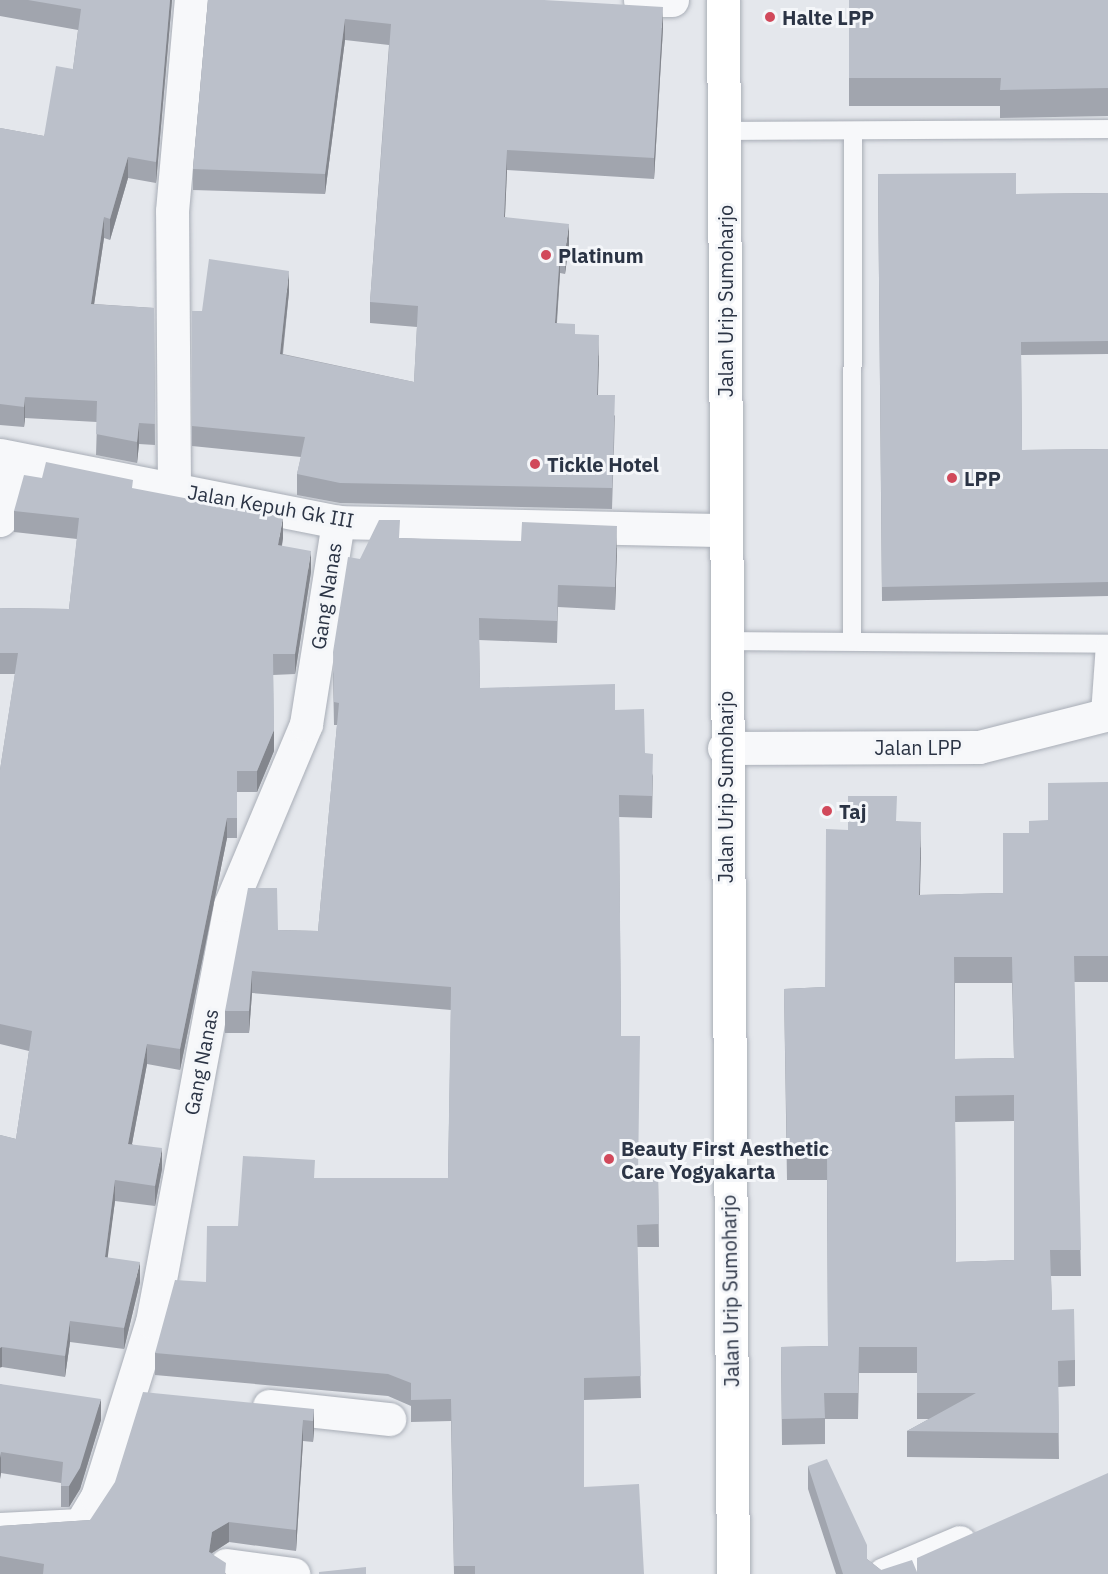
<!DOCTYPE html>
<style>
body{margin:0}
#map{position:relative;width:1108px;height:1574px;overflow:hidden;background:#e4e7ec;font-family:"IBM Plex Sans",sans-serif}
div>[style]{position:absolute}
.roads{filter:drop-shadow(0 0 2px #a9aeb7) drop-shadow(0 0 2px #a9aeb7)}
.service>*{height:18px;margin:-9px;padding:0 9px;transform-origin:9px;border-radius:9px;background:#f7f8fa}
.minor>*{height:33px;margin:-16.5px;padding:0 16.5px;transform-origin:16.5px;border-radius:16.5px;background:#f7f8fa}
.primary>*{height:33px;margin:-16.5px;padding:0 16.5px;transform-origin:16.5px;border-radius:16.5px;background:#fff}
.wall>*{inset:0;background:#a1a5ae}
.shaded-wall>*{inset:0;background:#83868d;transform-origin:0 0}
.building>*{inset:0;background:#bbc0ca}
.dots>*{width:16px;height:16px;translate:-50% -50%;box-sizing:border-box;border:3px solid #f4f6f9;border-radius:50%}
span{translate:-50% -50%;white-space:nowrap;text-align:center;line-height:1.15;-webkit-text-stroke:6px #f4f6f9;paint-order:stroke}
.poi-label{font-size:20px;color:#2b3445;font-weight:700}
.left{translate:0 -50%;text-align:left}
.street-label{font-size:20px;color:#2b3445}
</style>
<div id="map">
<div class="roads">
<div class="service">
<i style="left:724px;top:131px;width:384px;rotate:-0.3deg"></i>
<i style="left:724px;top:641px;width:384px;rotate:0.4deg"></i>
<i style="left:852px;top:641px;width:510px;rotate:-89.89deg"></i>
<i style="left:1100px;top:714px;width:70px;rotate:-85.9deg"></i>
</div>
<div class="minor">
<i style="left:640px;top:0;width:32px"></i>
<i style="left:0;top:455px;width:345px;rotate:11.2deg"></i>
<i style="left:338px;top:522px;width:387px;rotate:1.2deg"></i>
<i style="left:174px;top:489px;width:278px;rotate:-90.4deg"></i>
<i style="left:172px;top:211px;width:212px;rotate:-84.9deg"></i>
<i style="left:0;top:520px;width:63px;rotate:-78.2deg"></i>
<i style="left:724px;top:748px;width:255px;rotate:-0.2deg"></i>
<i style="left:979px;top:747px;width:133px;rotate:-14.3deg"></i>
<i style="left:269px;top:1406px;width:121px;rotate:6.2deg"></i>
<i style="left:0;top:1529px;width:80px;rotate:-2.9deg"></i>
<i style="left:80px;top:1525px;width:33px;rotate:-59deg"></i>
<i style="left:97px;top:1497px;width:183px;rotate:-72.6deg"></i>
<i style="left:152px;top:1322px;width:424px;rotate:-79.4deg"></i>
<i style="left:230px;top:905px;width:196px;rotate:-67.2deg"></i>
<i style="left:306px;top:724px;width:205px;rotate:-81deg"></i>
<i style="left:226px;top:1565px;width:68px;rotate:7.7deg"></i>
<i style="left:884px;top:1574px;width:82px;rotate:-22.8deg"></i>
</div>
<div class="primary">
<i style="left:723px;top:0;width:1574px;rotate:89.64deg"></i>
</div>
</div>
<div class="wall">
<i style="clip-path:polygon(0 0,172px 0,156px 183px,128px 178px,110px 240px,104px 238px,94px 304px,154px 308px,155px 445px,139px 444px,137px 463px,96px 455px,97px 422px,25px 418px,24px 427px,0 425px,0 128px,44px 136px,73px 69px,78px 30px,0 16px)"></i>
<i style="clip-path:polygon(208px 0,663px 28px,654px 179px,507px 170px,505px 217px,569px 244px,565px 274px,560px 273px,557px 323px,575px 334px,599px 356px,598px 395px,615px 416px,612px 509px,340px 503px,297px 495px,297px 474px,301px 457px,192px 446px,192px 311px,202px 311px,289px 292px,283px 354px,414px 382px,417px 327px,370px 323px,370px 302px,389px 45px,345px 40px,325px 194px,193px 190px,193px 169px)"></i>
<i style="clip-path:polygon(849px 0,1108px 0,1108px 116px,1000px 118px,1000px 106px,849px 106px)"></i>
<i style="clip-path:polygon(878px 174px,1016px 194px,1108px 193px,1108px 354px,1021px 355px,1022px 450px,1108px 449px,1108px 596px,882px 601px)"></i>
<i style="clip-path:polygon(133px 489px,283px 538px,282px 546px,311px 572px,295px 674px,273px 675px,274px 751px,257px 792px,237px 792px,237px 838px,227px 838px,180px 1070px,147px 1064px,132px 1144px,162px 1169px,155px 1206px,115px 1201px,107px 1257px,140px 1282px,124px 1349px,70px 1342px,65px 1377px,2px 1367px,0 1368px,0 1135px,16px 1139px,29px 1051px,0 1044px,0 770px,15px 674px,0 674px,0 608px,69px 609px,77px 539px,14px 532px,14px 511px)"></i>
<i style="clip-path:polygon(400px 538px,617px 548px,615px 610px,558px 607px,557px 643px,479px 640px,480px 688px,615px 710px,645px 753px,653px 776px,652px 818px,619px 817px,621px 1036px,639px 1176px,658px 1175px,659px 1247px,637px 1247px,641px 1398px,584px 1400px,584px 1487px,644px 1574px,454px 1574px,451px 1421px,411px 1422px,411px 1406px,388px 1396px,155px 1375px,155px 1353px,206px 1282px,238px 1226px,315px 1178px,448px 1178px,451px 1010px,252px 993px,249px 1033px,225px 1033px,225px 1011px,278px 930px,318px 931px,337px 725px,334px 725px,333px 674px,360px 559px)"></i>
<i style="clip-path:polygon(evenodd,1108px 782px,1108px 982px,1074px 982px,1081px 1276px,1051px 1276px,1052px 1310px,1075px 1360px,1075px 1386px,1058px 1387px,1059px 1459px,907px 1457px,907px 1431px,929px 1419px,917px 1419px,917px 1373px,859px 1373px,858px 1419px,825px 1419px,825px 1444px,782px 1445px,781px 1347px,828px 1346px,827px 1180px,787px 1180px,784px 989px,825px 987px,848px 830px,897px 821px,921px 848px,920px 895px,1003px 893px,1029px 833px,1108px 782px,955px 983px,1012px 983px,1014px 1058px,955px 1059px,955px 983px,1108px 782px,1014px 1121px,1014px 1260px,956px 1262px,955px 1122px,1014px 1121px)"></i>
<i style="clip-path:polygon(0 1384px,101px 1420px,80px 1489px,69px 1507px,61px 1507px,61px 1483px,1px 1473px,0 1479px)"></i>
<i style="clip-path:polygon(314px 1409px,314px 1430px,313px 1442px,303px 1441px,296px 1551px,229px 1542px,212px 1553px,226px 1574px,0 1574px,0 1526px,90px 1520px)"></i>
<i style="clip-path:polygon(808px 1466px,867px 1559px,881px 1570px,917px 1572px,1108px 1574px,836px 1574px,808px 1489px)"></i>
</div>
<div class="shaded-wall">
<i style="clip-path:polygon(170px 0,172px 0,156px 183px,156px 162px)"></i>
<i style="clip-path:polygon(663px 7px,663px 28px,654px 179px,654px 158px)"></i>
<i style="clip-path:polygon(345px 19px,345px 40px,325px 194px,325px 174px)"></i>
<i style="clip-path:polygon(507px 150px,507px 170px,504px 237px,504px 217px)"></i>
<i style="clip-path:polygon(128px 157px,128px 178px,110px 240px,110px 219px)"></i>
<i style="clip-path:polygon(104px 217px,104px 238px,91px 325px,91px 304px)"></i>
<i style="clip-path:polygon(569px 224px,569px 244px,565px 274px,565px 253px)"></i>
<i style="clip-path:polygon(560px 252px,560px 273px,555px 344px,555px 323px)"></i>
<i style="clip-path:polygon(289px 271px,289px 292px,280px 375px,280px 354px)"></i>
<i style="clip-path:polygon(599px 335px,599px 356px,597px 415px,597px 395px)"></i>
<i style="clip-path:polygon(25px 397px,25px 418px,24px 427px,24px 407px)"></i>
<i style="clip-path:polygon(139px 423px,139px 444px,137px 463px,137px 442px)"></i>
<i style="clip-path:polygon(283px 517px,283px 538px,278px 566px,278px 545px)"></i>
<i style="clip-path:polygon(617px 526px,617px 548px,615px 610px,615px 587px)"></i>
<i style="clip-path:polygon(311px 551px,311px 572px,295px 674px,295px 654px)"></i>
<i style="clip-path:polygon(274px 730px,274px 751px,257px 792px,257px 771px)"></i>
<i style="clip-path:polygon(227px 818px,227px 838px,180px 1070px,180px 1049px)"></i>
<i style="clip-path:polygon(921px 822px,921px 848px,919px 921px,919px 895px)"></i>
<i style="clip-path:polygon(252px 971px,252px 993px,249px 1033px,249px 1011px)"></i>
<i style="clip-path:polygon(147px 1044px,147px 1064px,128px 1165px,128px 1144px)"></i>
<i style="clip-path:polygon(162px 1148px,162px 1169px,155px 1206px,155px 1186px)"></i>
<i style="clip-path:polygon(115px 1180px,115px 1201px,105px 1278px,105px 1257px)"></i>
<i style="clip-path:polygon(140px 1262px,140px 1282px,124px 1349px,124px 1328px)"></i>
<i style="clip-path:polygon(70px 1321px,70px 1342px,65px 1377px,65px 1356px)"></i>
<i style="left:2px;top:1347px;width:20px;height:2px;rotate:90deg"></i>
<i style="clip-path:polygon(101px 1399px,101px 1420px,80px 1489px,69px 1507px,69px 1486px)"></i>
<i style="clip-path:polygon(314px 1409px,314px 1430px,313px 1442px,313px 1421px)"></i>
<i style="clip-path:polygon(303px 1420px,303px 1441px,296px 1551px,296px 1530px)"></i>
<i style="clip-path:polygon(1px 1452px,1px 1473px,0 1479px,0 1458px)"></i>
<i style="clip-path:polygon(229px 1522px,229px 1542px,212px 1553px,209px 1552px,212px 1532px)"></i>
</div>
<div class="building">
<i style="clip-path:polygon(28px 0,170px 0,156px 162px,128px 157px,110px 219px,104px 217px,91px 304px,154px 308px,155px 424px,139px 423px,137px 442px,96px 434px,97px 401px,25px 397px,24px 407px,0 404px,0 128px,44px 136px,56px 66px,73px 69px,81px 9px)"></i>
<i style="clip-path:polygon(208px 0,544px 0,663px 7px,654px 158px,507px 150px,504px 217px,569px 224px,565px 253px,560px 252px,555px 323px,575px 324px,575px 334px,599px 335px,597px 395px,615px 395px,612px 488px,340px 483px,297px 474px,305px 437px,192px 426px,192px 311px,202px 311px,209px 259px,289px 271px,280px 354px,414px 382px,418px 306px,370px 302px,391px 24px,345px 19px,325px 174px,193px 169px)"></i>
<i style="clip-path:polygon(849px 0,1108px 0,1108px 88px,1000px 90px,1001px 78px,849px 78px)"></i>
<i style="clip-path:polygon(1016px 173px,1016px 194px,1108px 193px,1108px 341px,1021px 342px,1022px 450px,1108px 449px,1108px 582px,882px 587px,878px 174px)"></i>
<i style="clip-path:polygon(46px 462px,133px 480px,132px 488px,283px 517px,278px 545px,311px 551px,295px 654px,273px 654px,274px 730px,257px 771px,237px 771px,237px 818px,227px 818px,180px 1049px,147px 1044px,128px 1144px,162px 1148px,155px 1186px,115px 1180px,105px 1257px,140px 1262px,124px 1328px,70px 1321px,65px 1356px,2px 1347px,0 1348px,0 1135px,16px 1139px,32px 1031px,0 1024px,0 770px,18px 653px,0 653px,0 608px,69px 609px,79px 518px,14px 511px,24px 475px,42px 478px)"></i>
<i style="clip-path:polygon(379px 520px,400px 520px,399px 538px,521px 541px,522px 522px,617px 526px,615px 587px,558px 585px,557px 621px,479px 618px,480px 688px,615px 684px,615px 710px,644px 709px,645px 753px,653px 754px,652px 796px,619px 795px,621px 1036px,640px 1036px,638px 1176px,658px 1175px,659px 1224px,637px 1225px,641px 1376px,584px 1378px,584px 1487px,639px 1484px,644px 1574px,475px 1574px,475px 1566px,454px 1566px,451px 1399px,411px 1400px,411px 1383px,388px 1374px,155px 1353px,175px 1280px,206px 1282px,207px 1226px,238px 1226px,243px 1156px,315px 1160px,314px 1178px,448px 1178px,451px 987px,252px 971px,249px 1011px,225px 1011px,248px 888px,277px 888px,278px 930px,318px 931px,339px 703px,334px 702px,333px 652px,348px 557px,360px 559px)"></i>
<i style="clip-path:polygon(evenodd,1108px 782px,1108px 956px,1074px 956px,1081px 1250px,1050px 1250px,1052px 1310px,1074px 1309px,1075px 1360px,1058px 1361px,1059px 1433px,907px 1431px,976px 1393px,917px 1393px,917px 1347px,859px 1347px,858px 1393px,824px 1393px,825px 1418px,782px 1419px,781px 1347px,828px 1346px,827px 1154px,787px 1154px,784px 989px,825px 987px,826px 829px,848px 830px,848px 796px,897px 796px,896px 821px,921px 822px,919px 895px,1003px 893px,1003px 833px,1029px 833px,1029px 821px,1048px 820px,1048px 783px,1108px 782px,954px 957px,1012px 957px,1014px 1058px,955px 1059px,954px 957px,1108px 782px,1014px 1095px,1014px 1260px,956px 1262px,955px 1096px,1014px 1095px)"></i>
<i style="clip-path:polygon(0 1384px,101px 1399px,80px 1468px,69px 1486px,61px 1486px,63px 1462px,1px 1452px,0 1458px)"></i>
<i style="clip-path:polygon(143px 1392px,314px 1409px,313px 1421px,303px 1420px,296px 1530px,229px 1522px,212px 1532px,209px 1552px,226px 1563px,225px 1574px,43px 1574px,44px 1564px,0 1556px,0 1526px,90px 1520px,115px 1482px)"></i>
<i style="clip-path:polygon(827px 1459px,867px 1545px,867px 1559px,881px 1570px,912px 1560px,917px 1572px,917px 1558px,1108px 1473px,1108px 1574px,843px 1574px,808px 1466px)"></i>
<i style="clip-path:polygon(366px 1567px,366px 1574px,319px 1574px,319px 1572px)"></i>
</div>
<div class="dots">
<i style="left:770px;top:17px;background:#d1495b"></i>
<i style="left:546px;top:255px;background:#d1495b"></i>
<i style="left:535px;top:464px;background:#d1495b"></i>
<i style="left:952px;top:478px;background:#d1495b"></i>
<i style="left:827px;top:811px;background:#d1495b"></i>
<i style="left:609px;top:1159px;background:#d1495b"></i>
</div>
<div class="poi-label">
<span class="left" style="left:782px;top:17px">Halte LPP</span>
<span class="left" style="left:558px;top:255px">Platinum</span>
<span class="left" style="left:547px;top:464px">Tickle Hotel</span>
<span class="left" style="left:964px;top:478px">LPP</span>
<span class="left" style="left:839px;top:811px">Taj</span>
<span class="left" style="left:621px;top:1160px">Beauty First Aesthetic<br>Care Yogyakarta</span>
</div>
<div class="street-label">
<span style="left:725px;top:301px;rotate:-90deg">Jalan Urip Sumoharjo</span>
<span style="left:271px;top:506px;rotate:10deg">Jalan Kepuh Gk III</span>
<span style="left:326px;top:596px;rotate:-81deg">Gang Nanas</span>
<span style="left:918px;top:747px">Jalan LPP</span>
<span style="left:725px;top:787px;rotate:-90deg">Jalan Urip Sumoharjo</span>
<span style="left:201px;top:1062px;rotate:-79deg">Gang Nanas</span>
<span style="left:730px;top:1291px;rotate:-91deg">Jalan Urip Sumoharjo</span>
</div>
</div>
